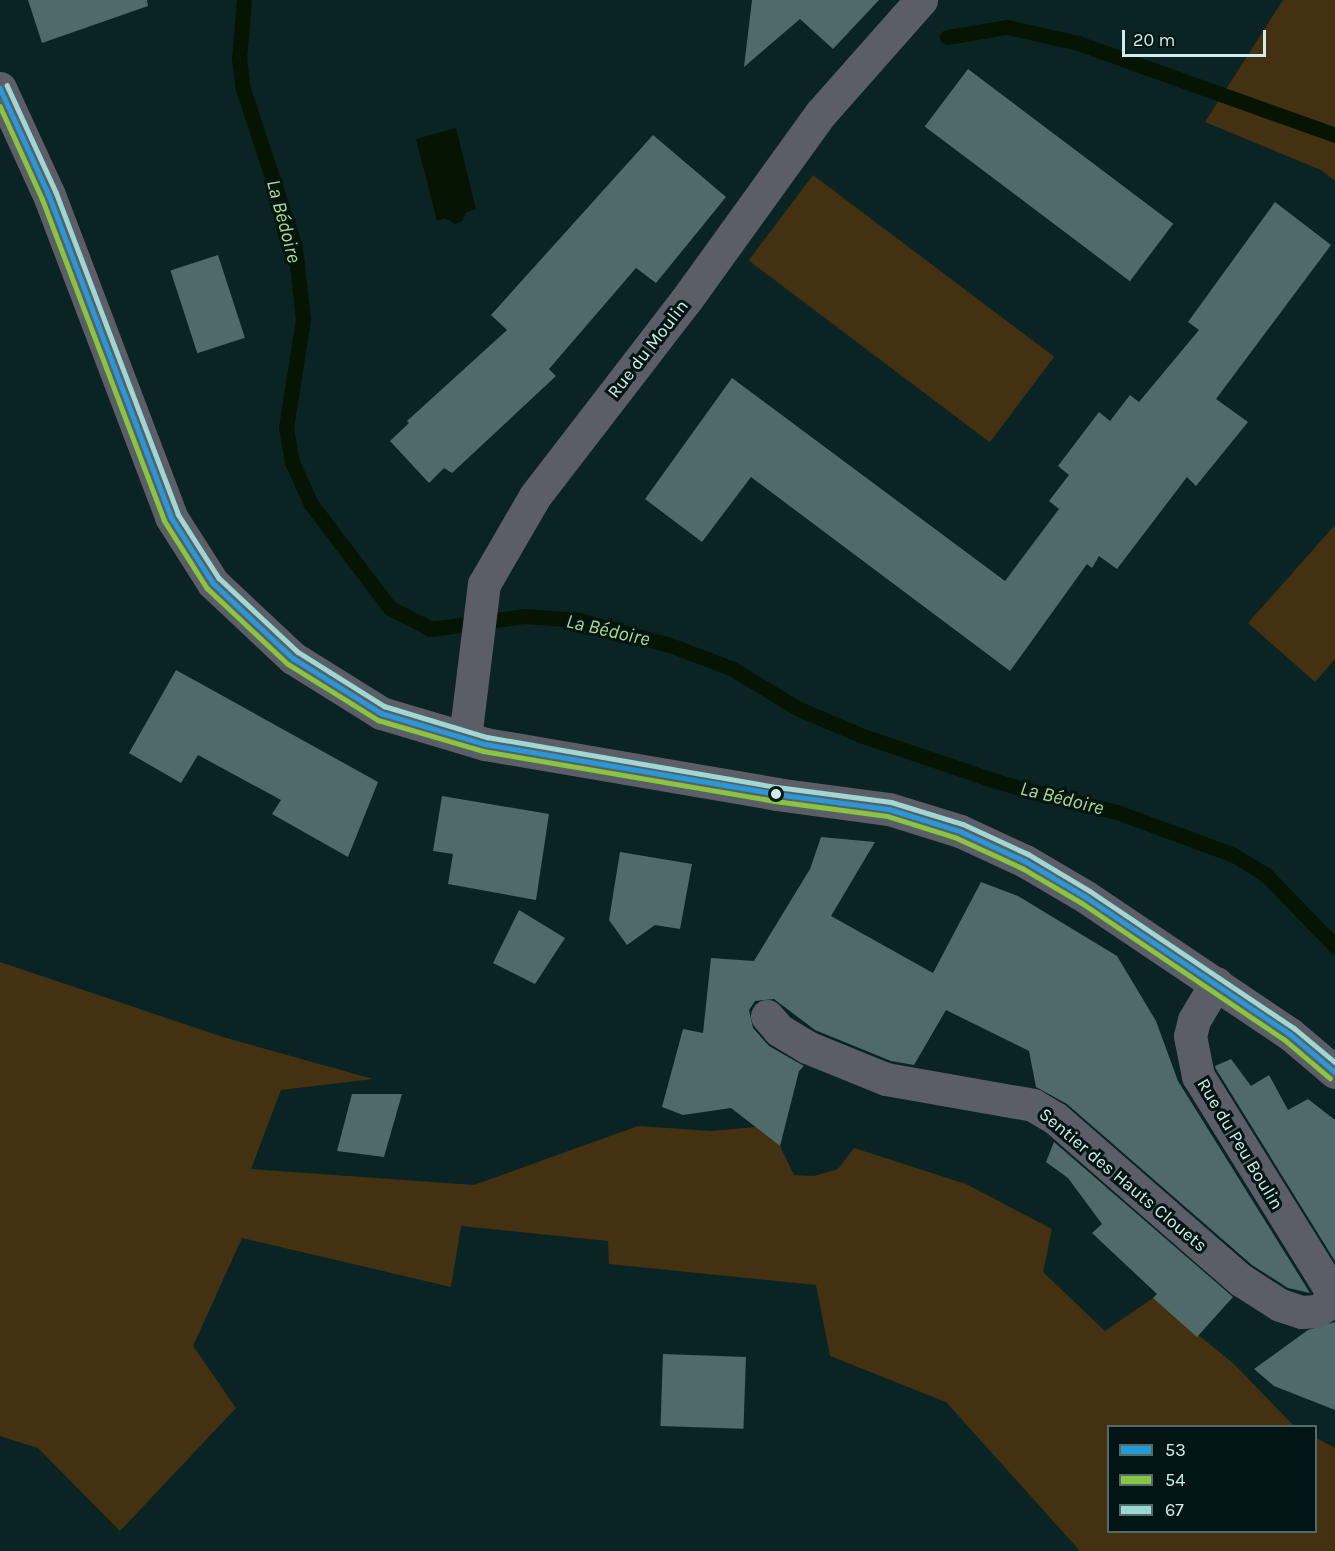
<!DOCTYPE html>
<meta charset="utf-8">
<style>
body{margin:0}
#map{position:relative;width:1335px;height:1551px;overflow:hidden;background:#0a2424;font-family:Karla,sans-serif}
div>[style]{position:absolute}
.green>*{inset:0;background:#443112;transform-origin:0 0}
.water>*{inset:0;background:#061403}
.stream>*{height:15px;margin:-7.5px;padding:0 7.5px;transform-origin:7.5px;border-radius:7.5px;background:#061403}
.building>*{inset:0;background:#4e6a69;transform-origin:0 0}
.minor>*{height:33px;margin:-16.5px;padding:0 16.5px;transform-origin:16.5px;border-radius:16.5px;background:#5c5e67}
.bus-1>*{height:4.5px;margin:-2.25px;padding:0 2.25px;transform-origin:2.25px;border-radius:2.25px;background:#2699d6}
.bus-2>*{height:4.5px;margin:-2.25px;padding:0 2.25px;transform-origin:2.25px;border-radius:2.25px;background:#88c540}
.bus-3>*{height:4.5px;margin:-2.25px;padding:0 2.25px;transform-origin:2.25px;border-radius:2.25px;background:#9ed8d2}
.dots>*{width:16px;height:16px;translate:-50% -50%;box-sizing:border-box;border:3px solid #001514;border-radius:50%}
span{translate:-50% -50%;white-space:nowrap;text-align:center;line-height:1.15;-webkit-text-stroke:6px #001514;paint-order:stroke}
.street-label{font-size:18px;color:#cfecea}
.water-label{font-size:20px;color:#afd98b;font-style:italic}
.legend{position:absolute;left:1107px;top:1425px;width:210px;height:108px;box-sizing:border-box;background:#001514;border:2px solid #536b6a;margin:0;padding:8px 10px;list-style:none;font-size:18px;color:#cfecea}
.legend li{display:flex;align-items:center;gap:12px;height:30px}
.legend b{width:30px;border:2px solid #536b6a}
.scale{position:absolute;left:1122px;top:30px;width:144px;height:27px;box-sizing:border-box;border:3px solid #cfecea;border-top:0;padding-left:8px;font-size:18px;line-height:21px;white-space:nowrap;color:#cfecea;-webkit-text-stroke:4px #001514;paint-order:stroke}
</style>
<div id="map">
<div class="green">
<i style="clip-path:polygon(1283px 0,1335px 0,1335px 181px,1321px 170px,1205px 122px)"></i>
<i style="left:813px;top:175px;width:302px;height:107px;rotate:37deg"></i>
<i style="clip-path:polygon(1335px 525px,1335px 659px,1315px 682px,1248px 623px)"></i>
<i style="clip-path:polygon(0 962px,223px 1037px,373px 1079px,281px 1090px,251px 1169px,474px 1185px,638px 1126px,711px 1131px,756px 1127px,780px 1146px,794px 1175px,814px 1176px,838px 1169px,854px 1148px,966px 1184px,1052px 1229px,1043px 1272px,1105px 1331px,1153px 1298px,1234px 1364px,1294px 1426px,1108px 1426px,1108px 1532px,1316px 1532px,1316px 1438px,1335px 1448px,1335px 1551px,1080px 1551px,946px 1402px,830px 1356px,816px 1285px,609px 1264px,608px 1241px,461px 1226px,451px 1287px,242px 1238px,193px 1346px,236px 1408px,120px 1531px,38px 1448px,0 1436px)"></i>
</div>
<div class="water">
<i style="clip-path:polygon(456px 128px,476px 209px,465px 213px,463px 221px,455px 224px,445px 218px,437px 221px,416px 139px)"></i>
</div>
<div class="stream">
<i style="left:244px;top:0;width:58px;rotate:94.9deg"></i>
<i style="left:239px;top:58px;width:31px;rotate:83deg"></i>
<i style="left:243px;top:89px;width:166px;rotate:71.8deg"></i>
<i style="left:295px;top:247px;width:72px;rotate:83.7deg"></i>
<i style="left:303px;top:319px;width:110px;rotate:98.9deg"></i>
<i style="left:286px;top:428px;width:35px;rotate:80deg"></i>
<i style="left:292px;top:462px;width:46px;rotate:65.7deg"></i>
<i style="left:311px;top:504px;width:131px;rotate:52.8deg"></i>
<i style="left:390px;top:608px;width:46px;rotate:27.1deg"></i>
<i style="left:431px;top:629px;width:95px;rotate:-7.9deg"></i>
<i style="left:525px;top:616px;width:54px;rotate:4.2deg"></i>
<i style="left:579px;top:620px;width:94px;rotate:15.4deg"></i>
<i style="left:670px;top:645px;width:65px;rotate:20.7deg"></i>
<i style="left:731px;top:668px;width:79px;rotate:31.1deg"></i>
<i style="left:799px;top:709px;width:69px;rotate:22.9deg"></i>
<i style="left:863px;top:736px;width:147px;rotate:18.7deg"></i>
<i style="left:1002px;top:783px;width:119px;rotate:14.2deg"></i>
<i style="left:1117px;top:812px;width:125px;rotate:20.2deg"></i>
<i style="left:1234px;top:855px;width:39px;rotate:32deg"></i>
<i style="left:1267px;top:876px;width:98px;rotate:45.8deg"></i>
<i style="left:947px;top:37px;width:61px;rotate:-9.5deg"></i>
<i style="left:1007px;top:27px;width:73px;rotate:12.7deg"></i>
<i style="left:1078px;top:43px;width:273px;rotate:19.7deg"></i>
</div>
<div class="building">
<i style="clip-path:polygon(28px 0,147px 0,148px 6px,42px 43px)"></i>
<i style="clip-path:polygon(752px 0,879px 0,833px 49px,800px 19px,744px 67px)"></i>
<i style="left:968px;top:69px;width:257px;height:72px;rotate:37deg"></i>
<i style="clip-path:polygon(653px 135px,726px 197px,656px 283px,636px 268px,549px 369px,556px 376px,452px 473px,444px 468px,429px 483px,390px 441px,409px 423px,407px 421px,507px 330px,491px 315px)"></i>
<i style="clip-path:polygon(1275px 202px,1331px 245px,1216px 399px,1248px 422px,1196px 486px,1187px 477px,1117px 569px,1099px 556px,1092px 568px,1087px 564px,1010px 671px,751px 477px,702px 542px,645px 499px,732px 378px,1005px 581px,1059px 509px,1049px 501px,1069px 475px,1058px 466px,1099px 412px,1110px 421px,1130px 395px,1139px 402px,1199px 330px,1188px 322px)"></i>
<i style="left:218px;top:255px;width:87px;height:50px;rotate:72deg"></i>
<i style="clip-path:polygon(176px 670px,378px 782px,348px 857px,272px 814px,281px 800px,198px 755px,181px 783px,129px 753px)"></i>
<i style="clip-path:polygon(442px 796px,549px 814px,536px 900px,448px 884px,453px 854px,433px 851px)"></i>
<i style="clip-path:polygon(821px 837px,875px 842px,831px 916px,933px 973px,981px 882px,1018px 896px,1117px 956px,1156px 1021px,1178px 1081px,1310px 1293px,1288px 1288px,1252px 1265px,1067px 1104px,1036px 1087px,1029px 1051px,946px 1010px,914px 1065px,891px 1061px,815px 1030px,774px 999px,755px 1001px,749px 1010px,753px 1028px,769px 1046px,804px 1066px,799px 1071px,780px 1146px,731px 1108px,683px 1115px,662px 1107px,683px 1029px,703px 1033px,711px 958px,754px 961px,810px 869px)"></i>
<i style="clip-path:polygon(620px 852px,692px 864px,680px 929px,655px 925px,627px 945px,609px 920px)"></i>
<i style="clip-path:polygon(519px 910px,565px 938px,535px 984px,493px 963px)"></i>
<i style="clip-path:polygon(1231px 1059px,1251px 1086px,1269px 1075px,1288px 1110px,1308px 1099px,1335px 1120px,1335px 1261px,1216px 1069px,1215px 1066px)"></i>
<i style="clip-path:polygon(352px 1094px,402px 1094px,384px 1157px,337px 1151px)"></i>
<i style="clip-path:polygon(1054px 1142px,1233px 1297px,1197px 1337px,1153px 1298px,1157px 1294px,1092px 1233px,1102px 1224px,1068px 1178px,1046px 1162px)"></i>
<i style="clip-path:polygon(1335px 1322px,1335px 1410px,1274px 1386px,1254px 1369px,1308px 1330px)"></i>
<i style="left:663px;top:1354px;width:83px;height:72px;rotate:2deg"></i>
</div>
<div class="minor">
<i style="left:0;top:88px;width:118px;rotate:65.4deg"></i>
<i style="left:49px;top:195px;width:344px;rotate:69.2deg"></i>
<i style="left:171px;top:517px;width:78px;rotate:57.5deg"></i>
<i style="left:213px;top:583px;width:110px;rotate:43.2deg"></i>
<i style="left:293px;top:658px;width:104px;rotate:32deg"></i>
<i style="left:381px;top:713px;width:109px;rotate:16.6deg"></i>
<i style="left:485px;top:744px;width:295px;rotate:9.7deg"></i>
<i style="left:776px;top:794px;width:114px;rotate:7.6deg"></i>
<i style="left:889px;top:809px;width:74px;rotate:17.2deg"></i>
<i style="left:960px;top:831px;width:72px;rotate:24.8deg"></i>
<i style="left:1025px;top:861px;width:71px;rotate:30.5deg"></i>
<i style="left:1086px;top:897px;width:246px;rotate:33.9deg"></i>
<i style="left:1290px;top:1034px;width:59px;rotate:40.2deg"></i>
<i style="left:465px;top:738px;width:155px;rotate:-83deg"></i>
<i style="left:484px;top:584px;width:102px;rotate:-59.9deg"></i>
<i style="left:535px;top:496px;width:247px;rotate:-52.4deg"></i>
<i style="left:686px;top:300px;width:231px;rotate:-54.2deg"></i>
<i style="left:821px;top:113px;width:151px;rotate:-48.5deg"></i>
<i style="left:1216px;top:983px;width:43px;rotate:120.7deg"></i>
<i style="left:1194px;top:1020px;width:16px;rotate:104deg"></i>
<i style="left:1190px;top:1036px;width:41px;rotate:78.7deg"></i>
<i style="left:1198px;top:1076px;width:260px;rotate:58.2deg"></i>
<i style="left:767px;top:1016px;width:18px;rotate:49deg"></i>
<i style="left:779px;top:1030px;width:33px;rotate:31deg"></i>
<i style="left:807px;top:1047px;width:85px;rotate:22.1deg"></i>
<i style="left:886px;top:1079px;width:149px;rotate:10deg"></i>
<i style="left:1033px;top:1105px;width:26px;rotate:31deg"></i>
<i style="left:1055px;top:1118px;width:247px;rotate:41.1deg"></i>
<i style="left:1241px;top:1280px;width:46px;rotate:32.7deg"></i>
<i style="left:1280px;top:1305px;width:23px;rotate:18deg"></i>
<i style="left:1302px;top:1312px;width:15px;rotate:-4deg"></i>
<i style="left:1317px;top:1311px;width:22px;rotate:-34deg"></i>
</div>
<div class="bus-1">
<i style="left:0;top:88px;width:118px;rotate:65.4deg"></i>
<i style="left:49px;top:195px;width:344px;rotate:69.2deg"></i>
<i style="left:171px;top:517px;width:78px;rotate:57.5deg"></i>
<i style="left:213px;top:583px;width:110px;rotate:43.2deg"></i>
<i style="left:293px;top:658px;width:104px;rotate:32deg"></i>
<i style="left:381px;top:713px;width:109px;rotate:16.6deg"></i>
<i style="left:485px;top:744px;width:295px;rotate:9.7deg"></i>
<i style="left:776px;top:794px;width:114px;rotate:7.6deg"></i>
<i style="left:889px;top:809px;width:74px;rotate:17.2deg"></i>
<i style="left:960px;top:831px;width:72px;rotate:24.8deg"></i>
<i style="left:1025px;top:861px;width:71px;rotate:30.5deg"></i>
<i style="left:1086px;top:897px;width:246px;rotate:33.9deg"></i>
<i style="left:1290px;top:1034px;width:59px;rotate:40.2deg"></i>
</div>
<div class="bus-2">
<i style="left:0;top:106px;width:101px;rotate:65.5deg"></i>
<i style="left:42px;top:198px;width:344px;rotate:69.2deg"></i>
<i style="left:164px;top:520px;width:80px;rotate:57.7deg"></i>
<i style="left:207px;top:588px;width:111px;rotate:43.2deg"></i>
<i style="left:288px;top:664px;width:106px;rotate:31.9deg"></i>
<i style="left:378px;top:720px;width:109px;rotate:16.4deg"></i>
<i style="left:483px;top:751px;width:296px;rotate:9.7deg"></i>
<i style="left:775px;top:801px;width:113px;rotate:7.6deg"></i>
<i style="left:887px;top:816px;width:73px;rotate:17.4deg"></i>
<i style="left:957px;top:838px;width:72px;rotate:24.8deg"></i>
<i style="left:1022px;top:868px;width:69px;rotate:30.3deg"></i>
<i style="left:1082px;top:903px;width:245px;rotate:34deg"></i>
<i style="left:1285px;top:1040px;width:59px;rotate:40.2deg"></i>
</div>
<div class="bus-3">
<i style="left:7px;top:85px;width:118px;rotate:65.4deg"></i>
<i style="left:56px;top:192px;width:344px;rotate:69.2deg"></i>
<i style="left:178px;top:514px;width:76px;rotate:57.4deg"></i>
<i style="left:219px;top:578px;width:108px;rotate:43.1deg"></i>
<i style="left:298px;top:652px;width:102px;rotate:32.1deg"></i>
<i style="left:384px;top:706px;width:108px;rotate:16.8deg"></i>
<i style="left:487px;top:737px;width:294px;rotate:9.8deg"></i>
<i style="left:777px;top:787px;width:115px;rotate:7.5deg"></i>
<i style="left:891px;top:802px;width:75px;rotate:17deg"></i>
<i style="left:963px;top:824px;width:72px;rotate:24.8deg"></i>
<i style="left:1028px;top:854px;width:72px;rotate:30.8deg"></i>
<i style="left:1090px;top:891px;width:246px;rotate:33.9deg"></i>
<i style="left:1294px;top:1028px;width:53px;rotate:39.7deg"></i>
</div>
<div class="dots">
<i style="left:776px;top:794px;background:#cfecea"></i>
</div>
<div class="street-label">
<span style="left:648px;top:349px;rotate:-52deg">Rue du Moulin</span>
<span style="left:1240px;top:1144px;rotate:59deg">Rue du Peu Boulin</span>
<span style="left:1123px;top:1180px;rotate:40deg">Sentier des Hauts Clouets</span>
</div>
<div class="water-label">
<span style="left:284px;top:221px;rotate:75deg">La Bédoire</span>
<span style="left:608px;top:630px;rotate:13deg">La Bédoire</span>
<span style="left:1062px;top:798px;rotate:14deg">La Bédoire</span>
</div>
<ul class="legend">
<li><b style="height:8px;background:#2699d6"></b>53</li>
<li><b style="height:8px;background:#88c540"></b>54</li>
<li><b style="height:8px;background:#9ed8d2"></b>67</li>
</ul>
<div class="scale">20 m</div>
</div>
